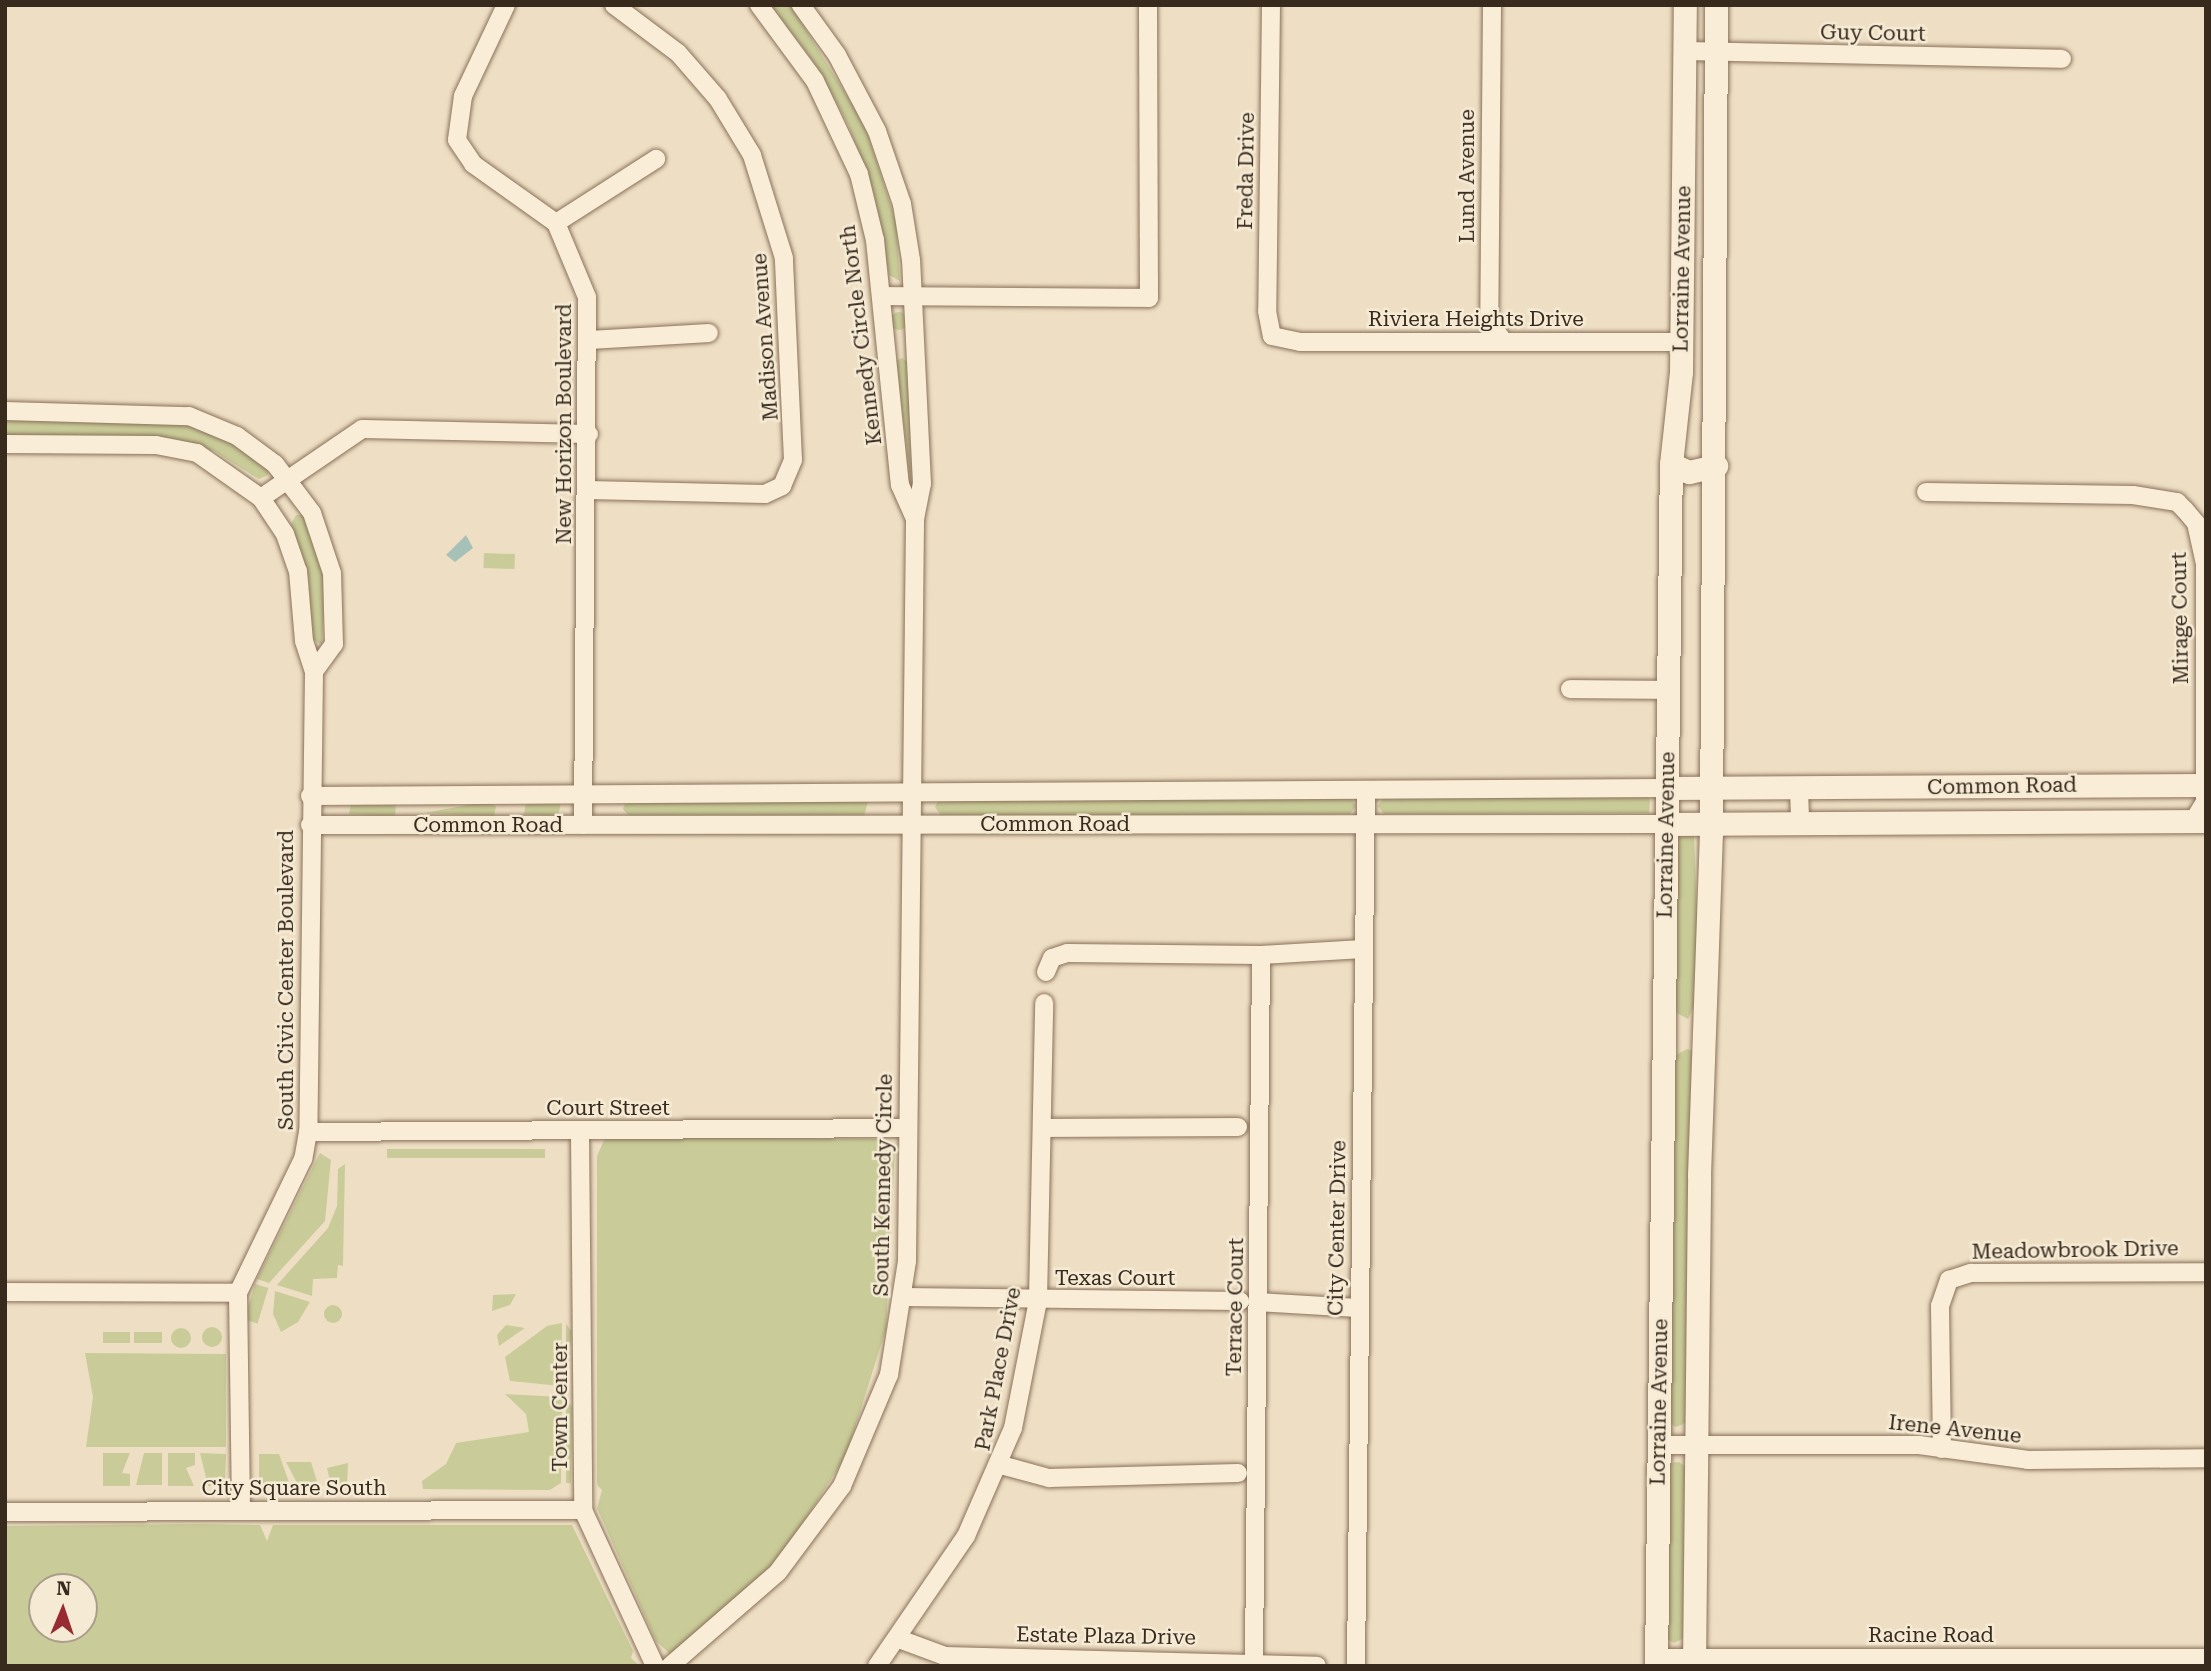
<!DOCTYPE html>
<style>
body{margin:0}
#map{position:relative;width:2211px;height:1671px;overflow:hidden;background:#eedfc4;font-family:"Roboto Serif",serif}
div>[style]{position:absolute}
.green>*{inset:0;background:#c9cc98;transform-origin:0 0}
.round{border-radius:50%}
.water>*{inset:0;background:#a6c1b8}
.roads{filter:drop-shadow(0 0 2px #89715a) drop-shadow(0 0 2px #89715a)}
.minor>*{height:18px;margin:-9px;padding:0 9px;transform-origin:9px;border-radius:9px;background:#f9edd7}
.tertiary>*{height:23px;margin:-11.5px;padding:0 11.5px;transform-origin:11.5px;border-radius:11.5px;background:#f9edd7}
span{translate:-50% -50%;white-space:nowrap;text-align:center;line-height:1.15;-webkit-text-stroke:5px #f5ead4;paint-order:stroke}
.street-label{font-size:21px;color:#392a1e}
.frame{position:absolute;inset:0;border:7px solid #392a1e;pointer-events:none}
.north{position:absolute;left:28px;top:1573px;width:70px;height:70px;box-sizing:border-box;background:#f5ead4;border:2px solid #aa9d8b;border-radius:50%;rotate:2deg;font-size:19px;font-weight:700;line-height:28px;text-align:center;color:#392a1e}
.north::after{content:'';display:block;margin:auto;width:24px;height:32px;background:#982a31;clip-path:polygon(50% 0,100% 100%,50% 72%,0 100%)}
</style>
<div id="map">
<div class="green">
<i style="clip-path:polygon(771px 5px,791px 6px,864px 123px,896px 222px,900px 281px,889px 275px,873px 191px,849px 126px,817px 67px)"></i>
<i class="round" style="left:890px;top:312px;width:18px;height:18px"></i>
<i style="clip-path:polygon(902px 358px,908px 362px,911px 484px,896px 361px)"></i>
<i style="clip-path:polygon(5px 420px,185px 424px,228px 440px,268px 467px,268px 475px,259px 479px,214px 451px,176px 439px,5px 436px)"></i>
<i style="clip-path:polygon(296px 515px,303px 515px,325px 574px,322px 645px,311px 638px,309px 580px,291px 524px)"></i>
<i style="left:484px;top:553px;width:31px;height:15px;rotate:2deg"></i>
<i style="clip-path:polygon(1350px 797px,1356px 806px,1350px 814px,941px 816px,935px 807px,938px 801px)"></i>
<i style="clip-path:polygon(1384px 797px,1649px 797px,1650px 801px,1649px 813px,1384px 814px,1378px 806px)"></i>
<i style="clip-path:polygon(868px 801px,864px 816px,630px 817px,623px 809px,626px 802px)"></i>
<i style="clip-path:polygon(485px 802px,496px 806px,494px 816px,424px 813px)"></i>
<i style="clip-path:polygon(561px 802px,558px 817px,524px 814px,526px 803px)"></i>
<i style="clip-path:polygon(396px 803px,395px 817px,349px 814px,351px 804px)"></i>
<i style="clip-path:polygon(1688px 835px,1694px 836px,1700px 994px,1688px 1019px,1673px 1011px,1675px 836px)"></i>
<i style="clip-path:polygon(1687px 1049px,1695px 1052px,1688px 1422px,1676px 1427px,1669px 1423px,1674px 1056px)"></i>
<i style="clip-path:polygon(633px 1137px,877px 1139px,895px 1150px,886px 1329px,846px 1456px,774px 1568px,670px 1654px,656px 1641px,597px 1508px,602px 1490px,597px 1485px,597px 1156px,605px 1138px)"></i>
<i style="left:387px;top:1149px;width:158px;height:9px"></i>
<i style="clip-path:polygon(320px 1153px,331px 1160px,325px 1221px,269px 1283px,257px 1279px)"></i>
<i style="clip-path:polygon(345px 1164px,343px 1266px,338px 1265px,337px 1278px,313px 1279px,312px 1296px,277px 1285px,328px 1228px,337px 1206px,338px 1169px)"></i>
<i style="left:255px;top:1284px;width:14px;height:37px;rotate:17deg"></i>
<i style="clip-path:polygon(275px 1291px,310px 1302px,298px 1322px,281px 1332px,273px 1314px)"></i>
<i style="clip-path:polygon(516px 1294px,510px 1305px,492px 1311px,493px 1295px)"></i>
<i class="round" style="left:324px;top:1305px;width:18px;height:18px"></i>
<i style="clip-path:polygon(562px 1323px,561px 1386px,510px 1381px,505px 1357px,547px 1326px)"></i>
<i style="clip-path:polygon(566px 1324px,572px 1332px,566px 1385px)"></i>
<i style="clip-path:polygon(506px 1325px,525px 1328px,499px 1346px,497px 1335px)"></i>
<i class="round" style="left:202px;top:1327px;width:20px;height:20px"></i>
<i class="round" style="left:171px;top:1328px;width:20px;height:20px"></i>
<i style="left:103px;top:1332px;width:27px;height:11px"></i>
<i style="left:134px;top:1332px;width:28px;height:11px"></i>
<i style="clip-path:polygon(85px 1353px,226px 1354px,226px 1447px,86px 1447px,93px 1397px)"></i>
<i style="clip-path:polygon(505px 1394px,562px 1397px,561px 1483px,550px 1490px,423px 1489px,422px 1481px,446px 1464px,456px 1443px,529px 1432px,526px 1414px)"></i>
<i style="clip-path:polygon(566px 1399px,572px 1407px,571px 1483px,566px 1483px)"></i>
<i style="clip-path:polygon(103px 1453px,130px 1453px,122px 1473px,130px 1474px,130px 1486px,103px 1486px)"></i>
<i style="clip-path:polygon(144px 1453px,162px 1453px,162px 1485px,136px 1485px)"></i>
<i style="clip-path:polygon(168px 1453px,195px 1453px,195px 1465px,186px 1468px,194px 1486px,168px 1486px)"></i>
<i style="clip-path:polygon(200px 1453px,226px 1454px,225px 1486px,208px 1486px)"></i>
<i style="clip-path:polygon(259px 1454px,279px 1454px,290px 1485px,259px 1486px)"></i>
<i style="clip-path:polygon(286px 1462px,311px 1462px,321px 1494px,297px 1483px)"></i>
<i style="clip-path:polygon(1679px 1462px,1686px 1467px,1684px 1638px,1674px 1643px,1666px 1639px,1670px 1463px)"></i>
<i style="clip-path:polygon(348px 1463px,347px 1488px,332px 1489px,327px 1468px)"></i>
<i style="clip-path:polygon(evenodd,200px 1524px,260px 1525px,267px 1541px,273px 1525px,572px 1525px,633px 1651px,631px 1658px,640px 1666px,5px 1666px,5px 1526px,200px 1524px,42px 1587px,84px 1587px,84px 1629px,42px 1629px,42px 1587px)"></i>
</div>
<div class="water">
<i style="clip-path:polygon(466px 535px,473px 548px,455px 562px,446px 555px)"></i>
</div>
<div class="roads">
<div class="minor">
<i style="left:506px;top:5px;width:101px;rotate:115.3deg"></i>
<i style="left:463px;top:96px;width:44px;rotate:97.8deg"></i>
<i style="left:457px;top:140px;width:29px;rotate:56deg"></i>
<i style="left:473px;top:164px;width:102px;rotate:35.4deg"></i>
<i style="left:556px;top:223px;width:80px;rotate:67.3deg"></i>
<i style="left:587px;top:297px;width:528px;rotate:90.43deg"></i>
<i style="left:759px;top:5px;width:94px;rotate:53.6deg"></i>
<i style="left:815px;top:81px;width:103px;rotate:64.7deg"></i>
<i style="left:859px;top:174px;width:68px;rotate:76.4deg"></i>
<i style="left:875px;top:240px;width:246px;rotate:84.2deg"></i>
<i style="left:900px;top:485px;width:37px;rotate:66deg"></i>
<i style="left:1271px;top:5px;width:306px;rotate:90.7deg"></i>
<i style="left:1267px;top:311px;width:25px;rotate:79deg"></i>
<i style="left:1272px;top:336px;width:29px;rotate:12deg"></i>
<i style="left:1300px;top:342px;width:381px"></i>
<i style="left:1492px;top:5px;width:317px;rotate:90.5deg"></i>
<i style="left:1489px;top:322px;width:25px;rotate:53deg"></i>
<i style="left:1684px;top:51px;width:378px;rotate:1.2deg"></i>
<i style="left:556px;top:223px;width:119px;rotate:-32.6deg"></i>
<i style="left:882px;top:296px;width:267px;rotate:0.4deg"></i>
<i style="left:1149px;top:298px;width:293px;rotate:-90.2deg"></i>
<i style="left:590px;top:340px;width:119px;rotate:-3.4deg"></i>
<i style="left:5px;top:411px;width:184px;rotate:1.6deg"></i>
<i style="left:189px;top:416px;width:52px;rotate:22.6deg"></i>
<i style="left:237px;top:436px;width:47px;rotate:36.4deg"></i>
<i style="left:275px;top:464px;width:61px;rotate:52.9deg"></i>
<i style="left:312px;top:513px;width:63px;rotate:71.6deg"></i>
<i style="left:332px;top:573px;width:71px;rotate:88.4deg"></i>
<i style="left:334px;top:644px;width:34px;rotate:126deg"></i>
<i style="left:5px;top:444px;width:151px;rotate:0.4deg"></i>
<i style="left:156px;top:445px;width:42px;rotate:11deg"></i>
<i style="left:197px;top:453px;width:78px;rotate:35.1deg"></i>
<i style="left:261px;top:498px;width:43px;rotate:56.3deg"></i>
<i style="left:285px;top:534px;width:39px;rotate:71deg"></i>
<i style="left:298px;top:571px;width:70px;rotate:85.1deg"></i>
<i style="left:304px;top:641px;width:33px;rotate:72deg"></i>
<i style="left:314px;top:672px;width:460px;rotate:90.7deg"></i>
<i style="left:308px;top:1132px;width:27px;rotate:100deg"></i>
<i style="left:303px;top:1159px;width:149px;rotate:115.9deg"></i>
<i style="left:238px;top:1293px;width:218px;rotate:89.2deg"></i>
<i style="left:588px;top:490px;width:177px;rotate:1.3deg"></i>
<i style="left:765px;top:494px;width:19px;rotate:-25deg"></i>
<i style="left:782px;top:486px;width:28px;rotate:-67deg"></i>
<i style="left:793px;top:460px;width:202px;rotate:-92.6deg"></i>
<i style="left:784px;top:258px;width:108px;rotate:-107.3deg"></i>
<i style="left:752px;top:155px;width:66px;rotate:-121.3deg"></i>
<i style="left:718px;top:99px;width:61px;rotate:-131deg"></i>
<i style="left:678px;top:53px;width:80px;rotate:-143.1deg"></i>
<i style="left:1926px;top:492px;width:207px;rotate:0.8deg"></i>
<i style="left:2133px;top:495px;width:45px;rotate:9deg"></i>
<i style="left:2177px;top:502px;width:11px;rotate:45deg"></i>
<i style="left:2185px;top:510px;width:17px;rotate:50deg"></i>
<i style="left:2196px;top:523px;width:42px;rotate:77.6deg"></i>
<i style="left:2205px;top:564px;width:238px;rotate:90deg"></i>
<i style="left:2205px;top:802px;width:22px;rotate:122deg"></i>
<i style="left:261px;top:498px;width:122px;rotate:-34.3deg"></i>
<i style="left:362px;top:429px;width:227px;rotate:1.3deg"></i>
<i style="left:1570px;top:689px;width:98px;rotate:0.6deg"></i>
<i style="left:1799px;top:789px;width:33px;rotate:88deg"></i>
<i style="left:310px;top:796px;width:1356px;rotate:-0.34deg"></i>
<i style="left:310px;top:825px;width:1356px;rotate:-0.04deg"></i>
<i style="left:1046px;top:972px;width:15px;rotate:-67deg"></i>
<i style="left:1052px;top:958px;width:16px;rotate:-18deg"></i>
<i style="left:1067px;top:953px;width:194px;rotate:0.6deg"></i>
<i style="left:1261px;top:955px;width:102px;rotate:-3.4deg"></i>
<i style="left:1043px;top:1128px;width:195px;rotate:-0.3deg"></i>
<i style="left:580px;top:1131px;width:379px;rotate:89.5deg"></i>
<i style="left:583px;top:1510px;width:172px;rotate:65.2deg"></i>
<i style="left:308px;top:1132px;width:599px;rotate:-0.38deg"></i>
<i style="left:5px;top:1292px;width:233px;rotate:0.2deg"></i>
<i style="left:904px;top:1297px;width:336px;rotate:0.7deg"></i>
<i style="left:1257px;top:1302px;width:101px;rotate:3.4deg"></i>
<i style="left:1658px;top:1445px;width:261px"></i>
<i style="left:1919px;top:1445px;width:110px;rotate:7.8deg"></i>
<i style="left:2028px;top:1460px;width:178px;rotate:-0.6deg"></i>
<i style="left:1942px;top:1449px;width:143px;rotate:-90.8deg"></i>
<i style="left:1940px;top:1306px;width:28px;rotate:-71deg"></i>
<i style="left:1949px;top:1280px;width:23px;rotate:-18deg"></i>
<i style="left:1971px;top:1273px;width:235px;rotate:-0.2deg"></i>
<i style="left:1001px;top:1465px;width:50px;rotate:15.2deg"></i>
<i style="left:1049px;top:1478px;width:189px;rotate:-1.5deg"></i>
<i style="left:5px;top:1512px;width:578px;rotate:-0.2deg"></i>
<i style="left:899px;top:1639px;width:49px;rotate:20.3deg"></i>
<i style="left:945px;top:1656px;width:372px;rotate:1.5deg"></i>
<i style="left:1656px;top:1658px;width:550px"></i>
<i style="left:1254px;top:1660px;width:705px;rotate:-89.43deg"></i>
<i style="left:670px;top:1666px;width:143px;rotate:-41deg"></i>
<i style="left:778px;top:1572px;width:107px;rotate:-53.3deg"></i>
<i style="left:842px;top:1486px;width:121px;rotate:-67.1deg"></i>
<i style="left:889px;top:1375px;width:115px;rotate:-81deg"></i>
<i style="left:907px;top:1261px;width:742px;rotate:-89.38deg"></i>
<i style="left:915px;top:519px;width:36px;rotate:-79deg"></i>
<i style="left:922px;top:484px;width:224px;rotate:-92.8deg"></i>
<i style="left:911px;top:260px;width:57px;rotate:-99.1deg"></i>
<i style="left:902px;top:204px;width:77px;rotate:-108.9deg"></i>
<i style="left:877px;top:131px;width:86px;rotate:-117.8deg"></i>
<i style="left:837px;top:55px;width:62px;rotate:-125.8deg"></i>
<i style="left:877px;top:1666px;width:158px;rotate:-55.6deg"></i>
<i style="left:966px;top:1536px;width:118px;rotate:-66.5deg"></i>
<i style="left:1013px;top:1428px;width:130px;rotate:-78.9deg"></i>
<i style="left:1038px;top:1300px;width:297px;rotate:-88.8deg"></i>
<i style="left:1356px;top:1666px;width:875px;rotate:-89.35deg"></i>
</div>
<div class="tertiary">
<i style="left:1671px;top:464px;width:20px;rotate:24deg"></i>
<i style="left:1689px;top:472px;width:28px;rotate:-13deg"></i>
<i style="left:1666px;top:788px;width:540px;rotate:-0.32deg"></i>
<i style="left:1666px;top:824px;width:540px;rotate:-0.32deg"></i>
<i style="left:1656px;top:1666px;width:1202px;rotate:-89.29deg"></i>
<i style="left:1671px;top:464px;width:93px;rotate:-83.8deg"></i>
<i style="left:1681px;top:372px;width:367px;rotate:-89.4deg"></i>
<i style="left:1694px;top:1666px;width:491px;rotate:-89.4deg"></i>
<i style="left:1699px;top:1175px;width:342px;rotate:-88deg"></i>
<i style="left:1711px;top:833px;width:828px;rotate:-89.65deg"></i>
</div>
</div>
<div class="street-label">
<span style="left:1873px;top:33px;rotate:1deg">Guy Court</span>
<span style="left:1246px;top:171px;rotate:-89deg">Freda Drive</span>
<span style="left:1467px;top:176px;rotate:-90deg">Lund Avenue</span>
<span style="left:1682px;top:269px;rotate:-89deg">Lorraine Avenue</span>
<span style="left:1476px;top:319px">Riviera Heights Drive</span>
<span style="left:861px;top:335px;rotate:-97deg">Kennedy Circle North</span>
<span style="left:765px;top:337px;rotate:-94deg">Madison Avenue</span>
<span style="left:564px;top:424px;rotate:-90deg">New Horizon Boulevard</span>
<span style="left:2180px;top:618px;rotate:-91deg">Mirage Court</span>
<span style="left:2002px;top:786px;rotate:-1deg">Common Road</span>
<span style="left:1055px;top:824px">Common Road</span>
<span style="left:488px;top:825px">Common Road</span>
<span style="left:1666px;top:835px;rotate:-89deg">Lorraine Avenue</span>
<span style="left:286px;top:980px;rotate:-90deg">South Civic Center Boulevard</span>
<span style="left:608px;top:1108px">Court Street</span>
<span style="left:883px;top:1185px;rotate:-89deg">South Kennedy Circle</span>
<span style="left:1337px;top:1228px;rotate:-89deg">City Center Drive</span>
<span style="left:2075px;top:1250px;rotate:-1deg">Meadowbrook Drive</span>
<span style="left:1115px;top:1278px">Texas Court</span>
<span style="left:1235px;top:1307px;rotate:-89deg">Terrace Court</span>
<span style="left:998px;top:1369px;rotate:-79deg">Park Place Drive</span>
<span style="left:1659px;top:1402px;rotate:-89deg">Lorraine Avenue</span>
<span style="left:560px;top:1407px;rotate:-90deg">Town Center</span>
<span style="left:1955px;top:1429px;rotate:6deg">Irene Avenue</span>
<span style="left:294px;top:1488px">City Square South</span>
<span style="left:1931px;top:1635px">Racine Road</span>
<span style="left:1106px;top:1636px;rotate:1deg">Estate Plaza Drive</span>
</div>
<div class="frame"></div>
<div class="north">N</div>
</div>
